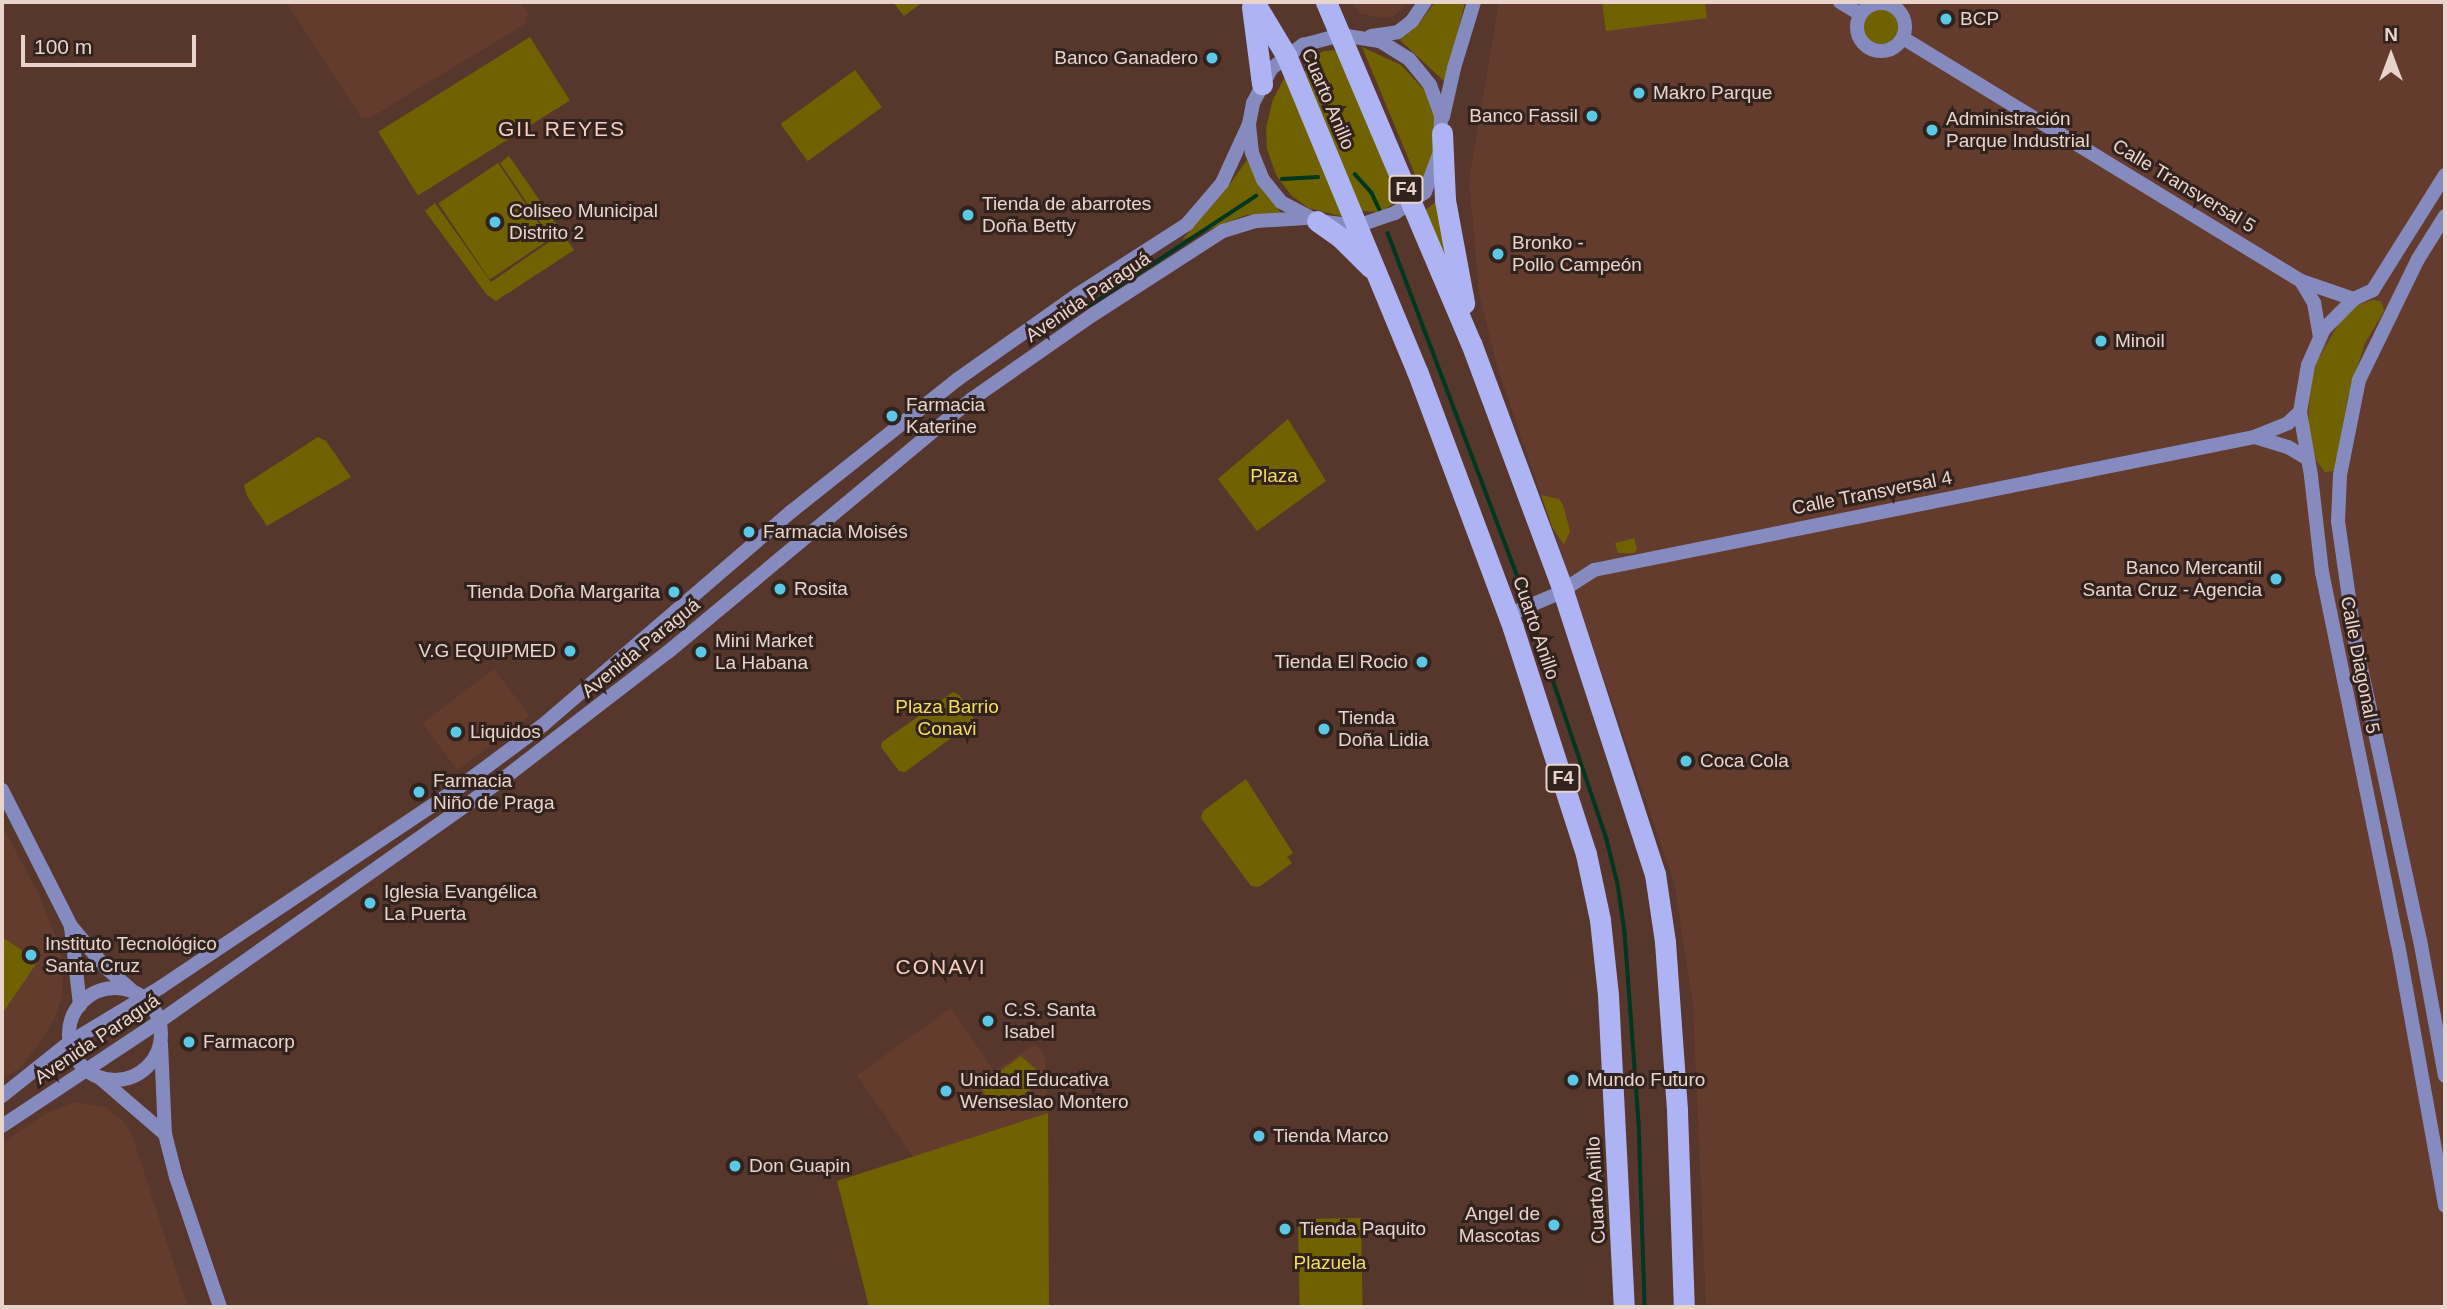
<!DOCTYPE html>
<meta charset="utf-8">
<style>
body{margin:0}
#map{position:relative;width:2447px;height:1309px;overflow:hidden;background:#57362b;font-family:Arial,sans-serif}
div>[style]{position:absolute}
.built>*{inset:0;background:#643c2e;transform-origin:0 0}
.green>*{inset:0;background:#706200;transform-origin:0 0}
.round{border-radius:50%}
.stream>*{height:3.5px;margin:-1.75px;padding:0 1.75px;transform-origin:1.75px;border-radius:1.75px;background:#003720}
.secondary>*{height:14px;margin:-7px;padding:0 7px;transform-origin:7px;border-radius:7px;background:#868bbf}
.secondary>.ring{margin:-7px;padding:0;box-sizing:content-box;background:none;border:14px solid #868bbf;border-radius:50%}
.highway>*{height:21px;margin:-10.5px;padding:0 10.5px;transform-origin:10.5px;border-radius:10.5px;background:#adb3f3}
.dots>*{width:19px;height:19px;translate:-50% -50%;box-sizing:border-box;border:4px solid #31221d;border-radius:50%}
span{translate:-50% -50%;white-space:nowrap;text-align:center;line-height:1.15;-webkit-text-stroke:6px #31221d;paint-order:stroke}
.shield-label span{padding:2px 5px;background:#31221d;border:2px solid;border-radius:5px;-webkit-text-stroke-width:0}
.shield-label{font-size:18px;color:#e9d4cc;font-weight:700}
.poi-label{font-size:19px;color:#e9d4cc}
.left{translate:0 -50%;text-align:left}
.right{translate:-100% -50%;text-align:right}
.street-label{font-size:19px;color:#e9d4cc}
.park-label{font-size:19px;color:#f4de62}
.neighbourhood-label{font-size:21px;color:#f9cec0;letter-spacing:2px}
.frame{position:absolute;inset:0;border:4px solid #e9d4cc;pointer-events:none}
.north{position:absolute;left:2356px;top:21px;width:70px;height:70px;-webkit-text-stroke:5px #31221d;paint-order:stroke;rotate:0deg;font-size:19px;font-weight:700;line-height:28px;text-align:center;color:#e9d4cc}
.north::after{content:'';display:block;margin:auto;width:24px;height:32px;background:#e9d4cc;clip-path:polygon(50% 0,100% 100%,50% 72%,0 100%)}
.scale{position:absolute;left:21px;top:35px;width:175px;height:32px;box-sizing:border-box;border:4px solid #e9d4cc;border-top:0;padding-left:9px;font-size:21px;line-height:24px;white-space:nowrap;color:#e9d4cc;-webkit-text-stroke:5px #31221d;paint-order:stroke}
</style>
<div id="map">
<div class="built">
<i style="clip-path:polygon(286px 2px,520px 2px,528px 13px,525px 24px,370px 118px,361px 117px)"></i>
<i style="clip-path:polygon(1351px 2px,1408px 2px,1394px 16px,1385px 18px,1361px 14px)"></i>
<i style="clip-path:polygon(1499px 2px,2445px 2px,2445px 1307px,1706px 1307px,1693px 1006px,1674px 882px,1497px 366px,1479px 293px,1469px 179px)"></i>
<i style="left:494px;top:669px;width:59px;height:90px;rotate:53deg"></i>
<i style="clip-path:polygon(2px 825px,40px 897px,59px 944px,63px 965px,62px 996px,56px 1015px,44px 1037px,21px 1067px,2px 1079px)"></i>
<i style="clip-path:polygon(951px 1008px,994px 1071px,1036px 1044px,1045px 1056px,1048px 1113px,913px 1157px,857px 1075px)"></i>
<i style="clip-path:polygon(75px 1102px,106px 1107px,122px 1120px,131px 1132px,188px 1307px,2px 1307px,2px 1143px,48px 1112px)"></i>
</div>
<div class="green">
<i style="clip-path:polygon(893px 2px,923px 2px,904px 16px)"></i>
<i style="clip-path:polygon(1435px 2px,1465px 2px,1446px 83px,1400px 40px,1418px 25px)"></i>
<i style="clip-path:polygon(1602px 2px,1705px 2px,1707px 18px,1606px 31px)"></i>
<i class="round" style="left:1862px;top:9px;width:36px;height:36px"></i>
<i style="left:530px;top:37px;width:75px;height:179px;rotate:58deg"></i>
<i style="clip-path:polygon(1362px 47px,1401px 65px,1427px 93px,1435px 117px,1437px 140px,1429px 169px,1419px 184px)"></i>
<i style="clip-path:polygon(1338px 50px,1399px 187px,1395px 203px,1381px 212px,1359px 211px,1303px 78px,1309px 58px,1324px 51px)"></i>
<i style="left:855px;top:70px;width:46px;height:92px;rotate:54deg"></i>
<i style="clip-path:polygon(1285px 77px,1348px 218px,1308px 208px,1291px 195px,1276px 175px,1267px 149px,1266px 128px,1273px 99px)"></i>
<i style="clip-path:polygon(509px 156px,574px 250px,496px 301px,487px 295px,425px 211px,435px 203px,491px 282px,552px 240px,500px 163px)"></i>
<i style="clip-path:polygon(1249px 157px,1261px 186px,1282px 214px,1246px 215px,1182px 240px,1227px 188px)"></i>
<i style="left:498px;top:163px;width:92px;height:72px;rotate:56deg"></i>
<i style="clip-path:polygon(1438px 200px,1453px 283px,1424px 211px)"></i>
<i style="clip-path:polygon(2372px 300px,2381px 301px,2384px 311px,2365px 343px,2348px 397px,2335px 471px,2325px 472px,2316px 460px,2308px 426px,2310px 387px,2316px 363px,2339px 323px,2356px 306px)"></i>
<i style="clip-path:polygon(1288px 419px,1326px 481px,1257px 531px,1218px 479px)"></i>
<i style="clip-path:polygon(318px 437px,326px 441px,351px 477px,267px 526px,247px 496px,244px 485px)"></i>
<i style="clip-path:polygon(1541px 495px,1559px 499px,1563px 505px,1570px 531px,1564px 545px,1552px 527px)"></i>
<i style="clip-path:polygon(1634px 538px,1637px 549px,1635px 553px,1618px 553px,1615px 543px)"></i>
<i style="clip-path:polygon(953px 692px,959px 695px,973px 713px,973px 722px,905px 772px,899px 771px,881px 747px,882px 742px)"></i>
<i style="clip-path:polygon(1246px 779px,1293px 853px,1287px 857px,1292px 863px,1259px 887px,1251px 886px,1201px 818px,1203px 811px)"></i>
<i style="clip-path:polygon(2px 937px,38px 961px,2px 1014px)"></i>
<i style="clip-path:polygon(1021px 1056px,1047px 1079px,997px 1111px,979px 1086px)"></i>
<i style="clip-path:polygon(1048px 1113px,1049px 1307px,869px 1307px,837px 1181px)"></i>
<i style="left:1361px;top:1218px;width:88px;height:63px;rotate:89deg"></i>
</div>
<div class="stream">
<i style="left:1355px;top:174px;width:25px;rotate:48deg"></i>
<i style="left:1372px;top:193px;width:19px;rotate:65deg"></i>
<i style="left:1282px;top:179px;width:36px;rotate:-3deg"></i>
<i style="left:1388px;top:233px;width:393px;rotate:69.3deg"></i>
<i style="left:1089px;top:306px;width:200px;rotate:-33.4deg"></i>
<i style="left:1529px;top:609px;width:244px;rotate:71.3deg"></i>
<i style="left:1607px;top:840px;width:45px;rotate:76deg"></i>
<i style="left:1618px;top:884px;width:49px;rotate:81.7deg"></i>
<i style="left:1625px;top:932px;width:191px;rotate:85.8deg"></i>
<i style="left:1639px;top:1122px;width:185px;rotate:88.1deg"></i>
</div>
<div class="secondary">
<i style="left:1840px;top:2px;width:23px;rotate:31deg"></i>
<i class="ring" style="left:1857px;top:3px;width:34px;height:34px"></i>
<i style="left:1341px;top:35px;width:39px;rotate:9deg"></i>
<i style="left:1380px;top:41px;width:34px;rotate:32deg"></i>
<i style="left:1409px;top:59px;width:33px;rotate:51deg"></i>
<i style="left:1430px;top:85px;width:33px;rotate:70deg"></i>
<i style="left:1441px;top:116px;width:36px;rotate:92deg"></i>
<i style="left:1440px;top:152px;width:43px;rotate:110.6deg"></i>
<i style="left:1425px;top:192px;width:37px;rotate:145deg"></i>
<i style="left:1395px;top:213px;width:40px;rotate:161.1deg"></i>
<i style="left:1357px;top:226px;width:40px;rotate:-172.9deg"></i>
<i style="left:1317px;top:221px;width:41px;rotate:-152.2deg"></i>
<i style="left:1281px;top:202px;width:28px;rotate:-129deg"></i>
<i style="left:1263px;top:180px;width:29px;rotate:-112deg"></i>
<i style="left:1252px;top:153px;width:29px;rotate:-96deg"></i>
<i style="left:1249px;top:124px;width:21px;rotate:-79deg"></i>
<i style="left:1253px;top:103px;width:40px;rotate:-62deg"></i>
<i style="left:1272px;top:68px;width:39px;rotate:-37deg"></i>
<i style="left:1303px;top:45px;width:39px;rotate:-15deg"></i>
<i style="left:1371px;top:36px;width:27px;rotate:-8deg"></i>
<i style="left:1398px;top:32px;width:18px;rotate:-38deg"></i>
<i style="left:1412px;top:21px;width:23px;rotate:-56deg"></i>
<i style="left:1903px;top:38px;width:466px;rotate:31.4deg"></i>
<i style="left:2301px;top:281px;width:56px;rotate:18.8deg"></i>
<i style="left:1443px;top:117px;width:50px;rotate:-77.3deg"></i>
<i style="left:1454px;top:68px;width:69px;rotate:-73.1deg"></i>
<i style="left:2445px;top:175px;width:136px;rotate:122.1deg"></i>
<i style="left:2373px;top:290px;width:21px;rotate:155deg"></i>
<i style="left:2354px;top:299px;width:42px;rotate:135deg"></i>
<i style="left:2324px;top:329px;width:39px;rotate:114deg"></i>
<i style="left:2308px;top:365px;width:48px;rotate:99.7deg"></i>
<i style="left:2300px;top:412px;width:65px;rotate:80.2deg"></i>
<i style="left:2311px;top:476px;width:97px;rotate:83.5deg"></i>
<i style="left:2322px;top:572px;width:380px;rotate:78.5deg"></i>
<i style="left:2398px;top:944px;width:266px;rotate:79.8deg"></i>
<i style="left:2445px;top:216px;width:51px;rotate:122.1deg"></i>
<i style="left:2418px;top:259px;width:135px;rotate:116deg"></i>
<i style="left:2359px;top:380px;width:97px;rotate:101.3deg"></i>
<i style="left:2340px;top:475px;width:46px;rotate:92.5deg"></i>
<i style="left:2338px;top:521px;width:120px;rotate:81.9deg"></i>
<i style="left:2355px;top:640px;width:307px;rotate:77.8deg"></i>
<i style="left:2420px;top:940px;width:138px;rotate:79.6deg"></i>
<i style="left:2301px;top:281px;width:26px;rotate:59deg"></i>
<i style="left:2314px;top:303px;width:35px;rotate:80deg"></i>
<i style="left:2255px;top:437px;width:34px;rotate:17deg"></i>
<i style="left:2288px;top:447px;width:23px;rotate:31deg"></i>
<i style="left:1508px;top:615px;width:53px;rotate:-23.2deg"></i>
<i style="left:1557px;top:594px;width:44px;rotate:-33deg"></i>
<i style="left:1594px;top:570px;width:673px;rotate:-11.39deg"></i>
<i style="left:2254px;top:437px;width:37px;rotate:-22deg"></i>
<i style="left:2288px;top:423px;width:16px;rotate:-43deg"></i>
<i style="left:2px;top:790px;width:153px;rotate:63.1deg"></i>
<i style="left:71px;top:926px;width:53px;rotate:50.3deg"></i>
<i style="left:105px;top:967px;width:35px;rotate:41deg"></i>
<i style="left:71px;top:927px;width:79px;rotate:83.4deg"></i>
<i class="ring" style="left:69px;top:988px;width:78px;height:78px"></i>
<i style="left:161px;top:1044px;width:90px;rotate:87.5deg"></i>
<i style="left:165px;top:1134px;width:44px;rotate:75.7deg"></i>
<i style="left:176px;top:1177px;width:137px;rotate:71.3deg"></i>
<i style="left:100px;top:1078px;width:86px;rotate:40.7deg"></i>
<i style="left:2px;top:1096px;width:87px;rotate:-38.5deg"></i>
<i style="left:70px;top:1042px;width:106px;rotate:-31.1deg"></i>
<i style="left:161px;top:987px;width:358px;rotate:-33.8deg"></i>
<i style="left:458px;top:788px;width:106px;rotate:-36.5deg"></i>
<i style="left:543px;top:725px;width:328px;rotate:-40.7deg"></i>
<i style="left:792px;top:511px;width:212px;rotate:-38.5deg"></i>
<i style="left:958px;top:379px;width:146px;rotate:-35.2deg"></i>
<i style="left:1077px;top:295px;width:131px;rotate:-32.8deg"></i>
<i style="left:1187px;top:224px;width:54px;rotate:-49.5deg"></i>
<i style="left:1222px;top:183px;width:65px;rotate:-65.4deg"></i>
<i style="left:2px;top:1126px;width:190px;rotate:-33.6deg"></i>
<i style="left:160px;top:1021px;width:415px;rotate:-35.2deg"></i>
<i style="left:499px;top:782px;width:213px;rotate:-37.6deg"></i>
<i style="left:668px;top:652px;width:396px;rotate:-39.8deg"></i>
<i style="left:972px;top:399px;width:149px;rotate:-34.9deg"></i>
<i style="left:1094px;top:314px;width:153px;rotate:-32.8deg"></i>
<i style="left:1223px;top:231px;width:34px;rotate:-17deg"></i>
<i style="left:1256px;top:221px;width:50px;rotate:-3.4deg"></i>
</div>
<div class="highway">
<i style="left:1254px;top:2px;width:62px;rotate:58.9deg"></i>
<i style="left:1286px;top:55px;width:342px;rotate:67.5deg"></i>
<i style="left:1417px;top:371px;width:274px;rotate:69.5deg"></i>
<i style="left:1513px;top:628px;width:237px;rotate:72.1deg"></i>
<i style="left:1586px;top:854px;width:67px;rotate:78deg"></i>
<i style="left:1600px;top:920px;width:75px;rotate:83.9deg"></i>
<i style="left:1608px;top:995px;width:312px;rotate:87.1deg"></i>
<i style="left:1326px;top:2px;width:371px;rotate:67deg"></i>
<i style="left:1471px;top:343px;width:265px;rotate:69.6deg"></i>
<i style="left:1563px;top:591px;width:298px;rotate:72deg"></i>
<i style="left:1655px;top:874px;width:69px;rotate:81.6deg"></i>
<i style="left:1665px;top:942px;width:169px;rotate:85.9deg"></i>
<i style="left:1677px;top:1111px;width:196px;rotate:88deg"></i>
<i style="left:1252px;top:7px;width:78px;rotate:82.6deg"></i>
<i style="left:1442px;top:133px;width:67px;rotate:87.4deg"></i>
<i style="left:1445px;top:200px;width:105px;rotate:79.5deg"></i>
<i style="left:1317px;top:221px;width:29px;rotate:35deg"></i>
<i style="left:1341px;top:238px;width:42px;rotate:45deg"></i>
</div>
<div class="dots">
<i style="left:1946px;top:19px;background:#5bc8e6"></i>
<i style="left:1212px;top:58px;background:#5bc8e6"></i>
<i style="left:1639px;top:93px;background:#5bc8e6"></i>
<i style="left:1592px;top:116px;background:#5bc8e6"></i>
<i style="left:1932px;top:130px;background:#5bc8e6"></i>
<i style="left:968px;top:215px;background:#5bc8e6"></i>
<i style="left:495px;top:222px;background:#5bc8e6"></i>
<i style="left:1498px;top:254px;background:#5bc8e6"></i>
<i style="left:2101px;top:341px;background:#5bc8e6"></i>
<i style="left:892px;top:416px;background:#5bc8e6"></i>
<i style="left:749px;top:532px;background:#5bc8e6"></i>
<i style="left:2276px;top:579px;background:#5bc8e6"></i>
<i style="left:780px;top:589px;background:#5bc8e6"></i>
<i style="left:674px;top:592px;background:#5bc8e6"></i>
<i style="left:570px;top:651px;background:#5bc8e6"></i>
<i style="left:701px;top:652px;background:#5bc8e6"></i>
<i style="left:1422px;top:662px;background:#5bc8e6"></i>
<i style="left:1324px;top:729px;background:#5bc8e6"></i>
<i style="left:456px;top:732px;background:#5bc8e6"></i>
<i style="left:1686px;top:761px;background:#5bc8e6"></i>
<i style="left:419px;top:792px;background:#5bc8e6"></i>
<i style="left:370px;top:903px;background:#5bc8e6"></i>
<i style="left:31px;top:955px;background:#5bc8e6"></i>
<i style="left:988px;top:1021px;background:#5bc8e6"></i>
<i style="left:189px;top:1042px;background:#5bc8e6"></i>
<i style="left:1573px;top:1080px;background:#5bc8e6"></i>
<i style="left:946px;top:1091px;background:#5bc8e6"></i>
<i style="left:1259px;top:1136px;background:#5bc8e6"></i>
<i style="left:735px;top:1166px;background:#5bc8e6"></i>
<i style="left:1554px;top:1225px;background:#5bc8e6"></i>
<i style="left:1285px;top:1229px;background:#5bc8e6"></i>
</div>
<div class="shield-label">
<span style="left:1406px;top:189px">F4</span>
<span style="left:1563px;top:778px">F4</span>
</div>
<div class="poi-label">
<span class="left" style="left:1960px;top:19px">BCP</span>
<span class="right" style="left:1198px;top:58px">Banco Ganadero</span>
<span class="left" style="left:1653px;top:93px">Makro Parque</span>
<span class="right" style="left:1578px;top:116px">Banco Fassil</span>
<span class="left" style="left:1946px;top:130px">Administración<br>Parque Industrial</span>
<span class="left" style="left:982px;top:215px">Tienda de abarrotes<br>Doña Betty</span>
<span class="left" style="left:509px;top:222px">Coliseo Municipal<br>Distrito 2</span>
<span class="left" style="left:1512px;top:254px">Bronko -<br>Pollo Campeón</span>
<span class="left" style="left:2115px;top:341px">Minoil</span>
<span class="left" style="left:906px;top:416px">Farmacia<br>Katerine</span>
<span class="left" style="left:763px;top:532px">Farmacia Moisés</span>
<span class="right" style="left:2262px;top:579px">Banco Mercantil<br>Santa Cruz - Agencia</span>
<span class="left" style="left:794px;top:589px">Rosita</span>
<span class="right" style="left:660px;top:592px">Tienda Doña Margarita</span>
<span class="left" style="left:715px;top:652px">Mini Market<br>La Habana</span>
<span class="right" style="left:556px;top:651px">V.G EQUIPMED</span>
<span class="right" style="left:1408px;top:662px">Tienda El Rocio</span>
<span class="left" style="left:1338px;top:729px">Tienda<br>Doña Lidia</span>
<span class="left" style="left:470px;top:732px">Liquidos</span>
<span class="left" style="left:1700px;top:761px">Coca Cola</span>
<span class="left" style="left:433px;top:792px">Farmacia<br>Niño de Praga</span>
<span class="left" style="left:384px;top:903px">Iglesia Evangélica<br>La Puerta</span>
<span class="left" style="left:45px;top:955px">Instituto Tecnológico<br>Santa Cruz</span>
<span class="left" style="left:1004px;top:1021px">C.S. Santa<br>Isabel</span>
<span class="left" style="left:203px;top:1042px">Farmacorp</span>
<span class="left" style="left:960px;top:1091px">Unidad Educativa<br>Wenseslao Montero</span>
<span class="left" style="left:1587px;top:1080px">Mundo Futuro</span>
<span class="left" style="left:1273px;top:1136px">Tienda Marco</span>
<span class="left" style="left:749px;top:1166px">Don Guapin</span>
<span class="right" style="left:1540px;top:1225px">Angel de<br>Mascotas</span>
<span class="left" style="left:1299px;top:1229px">Tienda Paquito</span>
</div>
<div class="street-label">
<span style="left:1328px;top:99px;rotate:67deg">Cuarto Anillo</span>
<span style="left:2184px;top:186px;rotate:31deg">Calle Transversal 5</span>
<span style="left:1088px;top:297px;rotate:-34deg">Avenida Paraguá</span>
<span style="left:1872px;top:493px;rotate:-11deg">Calle Transversal 4</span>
<span style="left:1536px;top:628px;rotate:71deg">Cuarto Anillo</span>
<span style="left:641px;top:648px;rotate:-39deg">Avenida Paraguá</span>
<span style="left:2360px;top:665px;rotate:79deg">Calle Diagonal 5</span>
<span style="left:97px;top:1039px;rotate:-34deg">Avenida Paraguá</span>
<span style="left:1596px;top:1190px;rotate:-93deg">Cuarto Anillo</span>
</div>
<div class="park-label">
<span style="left:1274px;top:476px">Plaza</span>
<span style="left:947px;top:718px">Plaza Barrio<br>Conavi</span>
<span style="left:1330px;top:1263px">Plazuela</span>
</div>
<div class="neighbourhood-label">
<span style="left:562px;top:129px">GIL REYES</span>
<span style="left:941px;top:967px">CONAVI</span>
</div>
<div class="frame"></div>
<div class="north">N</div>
<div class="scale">100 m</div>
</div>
